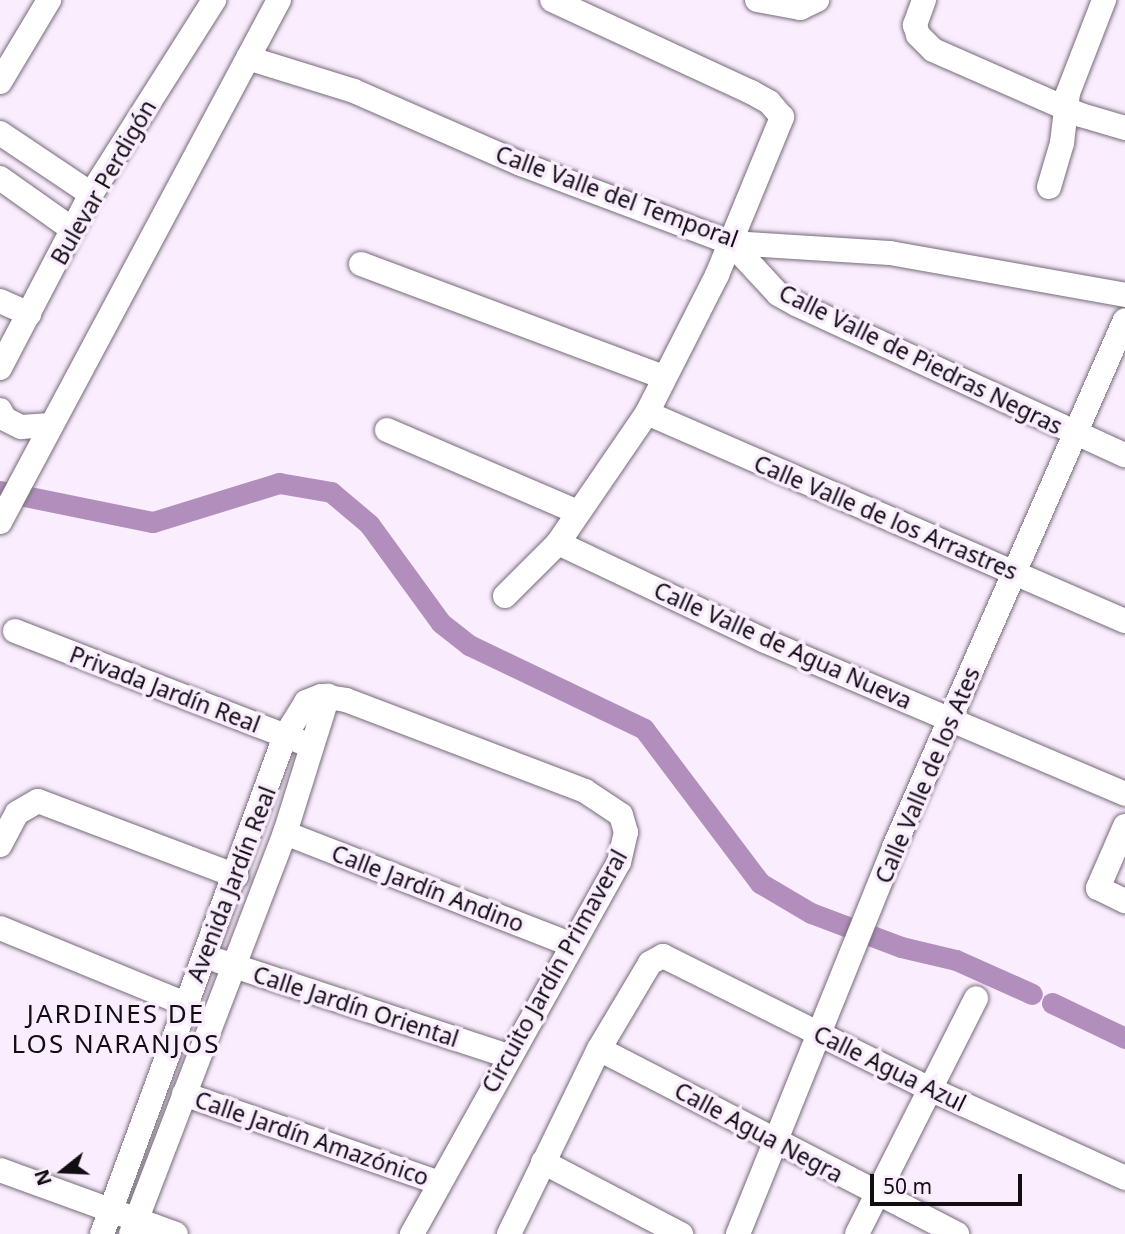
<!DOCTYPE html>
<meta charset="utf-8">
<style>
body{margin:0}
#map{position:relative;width:1125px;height:1234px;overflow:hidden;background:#faedfe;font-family:"Noto Sans",sans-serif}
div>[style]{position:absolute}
.canal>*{height:21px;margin:-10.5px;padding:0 10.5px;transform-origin:10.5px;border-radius:10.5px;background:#b28ebd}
.roads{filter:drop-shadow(0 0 2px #766b79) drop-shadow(0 0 2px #766b79)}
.minor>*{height:24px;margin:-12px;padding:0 12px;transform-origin:12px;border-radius:12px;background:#fff}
span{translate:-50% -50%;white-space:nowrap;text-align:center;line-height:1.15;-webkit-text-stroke:7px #faedfe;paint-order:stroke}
.street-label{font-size:23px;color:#110d12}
.quarter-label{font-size:26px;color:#110d12;letter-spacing:2px}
.north{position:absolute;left:28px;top:1136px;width:70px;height:70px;-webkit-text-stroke:5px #faedfe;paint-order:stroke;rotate:252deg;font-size:19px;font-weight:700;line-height:28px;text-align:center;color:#110d12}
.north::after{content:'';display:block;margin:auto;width:24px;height:32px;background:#110d12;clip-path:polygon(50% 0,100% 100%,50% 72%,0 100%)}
.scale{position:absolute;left:870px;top:1174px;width:152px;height:32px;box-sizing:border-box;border:4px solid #110d12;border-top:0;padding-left:9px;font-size:21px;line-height:24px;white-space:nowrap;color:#110d12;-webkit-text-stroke:5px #faedfe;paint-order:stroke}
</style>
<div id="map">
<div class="canal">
<i style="left:0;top:491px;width:156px;rotate:11.5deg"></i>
<i style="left:153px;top:522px;width:132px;rotate:-17.2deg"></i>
<i style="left:279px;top:483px;width:53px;rotate:9.8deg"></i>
<i style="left:331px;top:492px;width:50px;rotate:40.1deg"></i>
<i style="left:369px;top:524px;width:122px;rotate:54deg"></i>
<i style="left:441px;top:623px;width:36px;rotate:38deg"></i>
<i style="left:469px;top:645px;width:194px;rotate:25.6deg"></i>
<i style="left:644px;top:729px;width:193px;rotate:53deg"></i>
<i style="left:760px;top:883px;width:59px;rotate:30.5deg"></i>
<i style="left:811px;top:913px;width:96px;rotate:20.7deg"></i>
<i style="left:901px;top:947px;width:57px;rotate:13.3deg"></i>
<i style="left:956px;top:960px;width:83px;rotate:24.1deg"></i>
<i style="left:1052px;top:1003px;width:81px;rotate:25.6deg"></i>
</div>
<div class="roads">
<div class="minor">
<i style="left:757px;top:0;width:44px;rotate:10.5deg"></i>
<i style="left:800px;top:8px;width:19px;rotate:-25deg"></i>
<i style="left:924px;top:0;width:27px;rotate:110deg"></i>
<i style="left:915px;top:25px;width:10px;rotate:73deg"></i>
<i style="left:918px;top:35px;width:21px;rotate:45deg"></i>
<i style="left:933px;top:50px;width:162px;rotate:23.7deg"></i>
<i style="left:1081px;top:115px;width:46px;rotate:16.5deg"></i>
<i style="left:248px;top:58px;width:111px;rotate:17.3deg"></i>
<i style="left:354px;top:91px;width:182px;rotate:23.6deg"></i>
<i style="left:521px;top:164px;width:224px;rotate:20.6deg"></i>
<i style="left:731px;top:243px;width:159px;rotate:3.6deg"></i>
<i style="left:890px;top:253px;width:239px;rotate:10.1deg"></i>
<i style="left:0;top:82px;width:96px;rotate:-59.1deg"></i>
<i style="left:0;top:133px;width:110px;rotate:33.8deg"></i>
<i style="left:0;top:178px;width:88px;rotate:35.3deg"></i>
<i style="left:1049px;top:187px;width:46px;rotate:-73.5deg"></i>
<i style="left:1062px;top:143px;width:50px;rotate:-83.2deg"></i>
<i style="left:1068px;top:93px;width:100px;rotate:-68.8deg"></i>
<i style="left:731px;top:243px;width:69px;rotate:47.3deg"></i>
<i style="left:778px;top:294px;width:21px;rotate:29deg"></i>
<i style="left:796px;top:304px;width:362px;rotate:24.7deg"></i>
<i style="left:361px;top:264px;width:323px;rotate:20.5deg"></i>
<i style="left:0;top:301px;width:32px;rotate:24deg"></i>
<i style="left:0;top:368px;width:196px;rotate:-62.4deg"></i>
<i style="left:91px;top:194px;width:230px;rotate:-57.6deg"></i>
<i style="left:0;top:410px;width:10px;rotate:61deg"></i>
<i style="left:5px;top:419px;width:18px;rotate:27deg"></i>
<i style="left:21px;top:427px;width:30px;rotate:-4deg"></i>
<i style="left:647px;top:413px;width:521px;rotate:23.52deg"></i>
<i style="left:387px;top:430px;width:207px;rotate:23.3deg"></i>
<i style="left:0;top:522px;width:592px;rotate:-61.88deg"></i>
<i style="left:558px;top:543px;width:229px;rotate:25.3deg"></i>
<i style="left:765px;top:641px;width:391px;rotate:23deg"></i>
<i style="left:505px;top:596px;width:75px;rotate:-45deg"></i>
<i style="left:558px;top:543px;width:158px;rotate:-55.6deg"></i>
<i style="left:647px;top:413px;width:155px;rotate:-63.1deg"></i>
<i style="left:717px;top:275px;width:171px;rotate:-67.6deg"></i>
<i style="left:782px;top:117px;width:20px;rotate:-131deg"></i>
<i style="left:769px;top:102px;width:21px;rotate:-151deg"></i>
<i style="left:751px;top:92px;width:219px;rotate:-155.2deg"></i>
<i style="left:15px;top:631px;width:307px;rotate:21.2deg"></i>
<i style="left:1125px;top:826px;width:68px;rotate:113.5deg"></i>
<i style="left:1098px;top:888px;width:30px;rotate:26deg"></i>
<i style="left:285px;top:833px;width:306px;rotate:21.3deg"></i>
<i style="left:0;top:845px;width:36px;rotate:-62deg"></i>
<i style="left:17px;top:813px;width:24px;rotate:-30deg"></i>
<i style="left:38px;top:801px;width:212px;rotate:20.7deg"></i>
<i style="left:0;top:928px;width:200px;rotate:22.3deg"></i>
<i style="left:219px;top:961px;width:304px;rotate:18.2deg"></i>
<i style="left:599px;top:1049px;width:403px;rotate:27.3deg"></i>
<i style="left:184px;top:1094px;width:270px;rotate:19.2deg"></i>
<i style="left:543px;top:1162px;width:156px;rotate:27.6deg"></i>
<i style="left:0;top:1170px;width:187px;rotate:20deg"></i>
<i style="left:102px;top:1234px;width:531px;rotate:-69.82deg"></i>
<i style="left:285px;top:736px;width:40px;rotate:-58deg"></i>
<i style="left:306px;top:702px;width:16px;rotate:-22deg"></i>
<i style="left:321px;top:696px;width:25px;rotate:9deg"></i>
<i style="left:346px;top:700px;width:256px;rotate:20.8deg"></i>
<i style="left:585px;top:791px;width:43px;rotate:33.7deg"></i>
<i style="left:621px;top:815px;width:18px;rotate:74deg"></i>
<i style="left:626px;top:832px;width:31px;rotate:103deg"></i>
<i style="left:619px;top:862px;width:426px;rotate:119.1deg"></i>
<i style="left:131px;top:1234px;width:430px;rotate:-69deg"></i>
<i style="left:285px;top:833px;width:144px;rotate:-72.6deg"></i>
<i style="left:509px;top:1234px;width:206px;rotate:-64.1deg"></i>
<i style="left:599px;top:1049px;width:100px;rotate:-59.3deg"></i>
<i style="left:650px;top:963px;width:15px;rotate:-28deg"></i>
<i style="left:663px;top:956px;width:301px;rotate:26.5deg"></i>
<i style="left:932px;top:1090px;width:212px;rotate:24.5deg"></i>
<i style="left:738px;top:1234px;width:417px;rotate:-68deg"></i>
<i style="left:894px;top:847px;width:575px;rotate:-66.33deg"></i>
<i style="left:857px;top:1234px;width:264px;rotate:-63.2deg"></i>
</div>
</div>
<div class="street-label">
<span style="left:103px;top:182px;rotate:-60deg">Bulevar Perdigón</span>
<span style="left:617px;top:196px;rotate:20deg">Calle Valle del Temporal</span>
<span style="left:921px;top:359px;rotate:26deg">Calle Valle de Piedras Negras</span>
<span style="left:886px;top:517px;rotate:23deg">Calle Valle de los Arrastres</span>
<span style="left:783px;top:645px;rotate:24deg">Calle Valle de Agua Nueva</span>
<span style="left:165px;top:689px;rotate:21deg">Privada Jardín Real</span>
<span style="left:927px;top:775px;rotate:-67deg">Calle Valle de los Ates</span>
<span style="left:231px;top:884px;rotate:-69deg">Avenida Jardín Real</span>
<span style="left:428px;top:888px;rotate:21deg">Calle Jardín Andino</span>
<span style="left:554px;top:971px;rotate:-61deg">Circuito Jardín Primaveral</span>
<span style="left:356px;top:1006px;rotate:18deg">Calle Jardín Oriental</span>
<span style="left:890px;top:1068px;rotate:26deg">Calle Agua Azul</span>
<span style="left:759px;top:1132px;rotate:28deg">Calle Agua Negra</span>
<span style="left:312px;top:1138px;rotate:19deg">Calle Jardín Amazónico</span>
</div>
<div class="quarter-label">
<span style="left:116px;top:1029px">JARDINES DE<br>LOS NARANJOS</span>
</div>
<div class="north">N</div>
<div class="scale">50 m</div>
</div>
